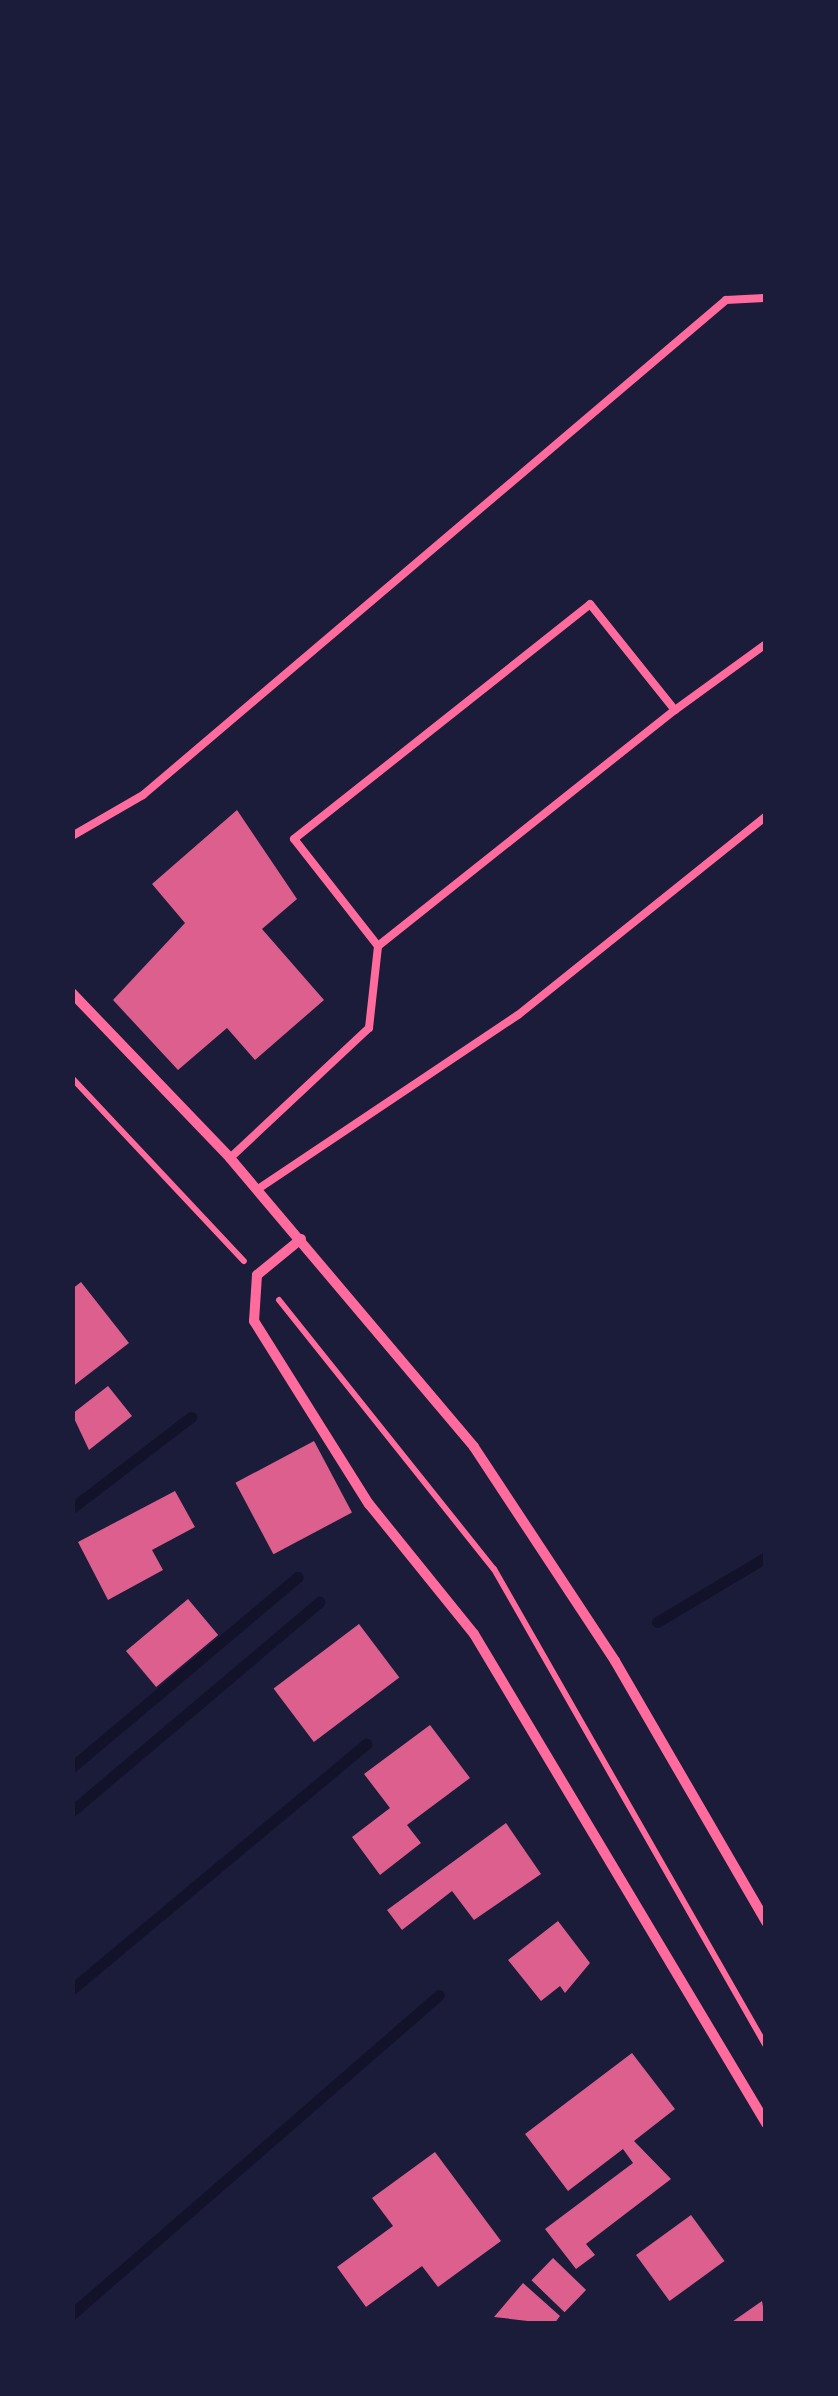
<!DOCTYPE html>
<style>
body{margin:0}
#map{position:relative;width:838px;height:2396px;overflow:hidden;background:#1b1b3a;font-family:Montserrat,sans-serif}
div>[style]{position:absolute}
.stream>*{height:11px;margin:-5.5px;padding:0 5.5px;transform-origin:5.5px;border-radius:5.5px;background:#12122b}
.building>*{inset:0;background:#dd5f8e;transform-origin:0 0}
.path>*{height:6px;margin:-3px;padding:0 3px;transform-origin:3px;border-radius:3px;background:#ff6b9d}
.service>*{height:8px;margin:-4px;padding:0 4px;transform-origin:4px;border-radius:4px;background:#ff6b9d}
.minor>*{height:10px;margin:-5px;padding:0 5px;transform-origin:5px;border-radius:5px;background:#ff6b9d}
span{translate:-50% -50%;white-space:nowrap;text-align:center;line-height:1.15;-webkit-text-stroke:9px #1b1b3a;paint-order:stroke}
.frame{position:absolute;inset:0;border:75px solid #1b1b3a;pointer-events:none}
</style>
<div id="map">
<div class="stream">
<i style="left:72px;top:1508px;width:150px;rotate:-37.4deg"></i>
<i style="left:657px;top:1622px;width:127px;rotate:-30.8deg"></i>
<i style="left:72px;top:1767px;width:295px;rotate:-40.1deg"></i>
<i style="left:72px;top:1811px;width:324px;rotate:-40.2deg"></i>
<i style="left:72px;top:1989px;width:383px;rotate:-39.8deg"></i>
<i style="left:72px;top:2314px;width:486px;rotate:-41deg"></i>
</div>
<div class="building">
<i style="clip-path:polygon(237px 810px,297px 899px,262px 929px,324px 1000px,255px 1060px,227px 1028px,178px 1070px,113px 1000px,185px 923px,152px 884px)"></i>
<i style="clip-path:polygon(81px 1282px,129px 1343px,72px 1387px,72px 1289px)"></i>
<i style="clip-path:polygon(108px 1386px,132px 1416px,89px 1450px,72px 1414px)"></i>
<i style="left:314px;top:1441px;width:81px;height:89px;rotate:62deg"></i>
<i style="clip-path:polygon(175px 1491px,195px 1527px,152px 1550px,163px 1570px,108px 1600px,78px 1542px)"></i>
<i style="left:188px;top:1599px;width:47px;height:81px;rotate:50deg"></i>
<i style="left:359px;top:1624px;width:67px;height:107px;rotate:53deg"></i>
<i style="clip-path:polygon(430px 1725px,470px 1778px,407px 1825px,421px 1843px,380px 1875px,352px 1837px,390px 1808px,364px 1774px)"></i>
<i style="clip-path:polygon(506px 1823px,541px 1874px,474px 1920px,452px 1891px,402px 1930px,387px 1910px)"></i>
<i style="clip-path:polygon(558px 1921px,590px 1963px,565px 1993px,560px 1986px,541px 2001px,508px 1960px)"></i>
<i style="clip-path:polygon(632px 2053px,675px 2109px,634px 2141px,671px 2179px,586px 2244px,595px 2255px,576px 2269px,545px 2229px,633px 2163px,623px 2149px,568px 2191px,525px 2134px)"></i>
<i style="clip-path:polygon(435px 2152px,501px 2241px,438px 2287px,422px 2266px,366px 2307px,337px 2267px,393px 2226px,372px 2198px)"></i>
<i style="left:691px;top:2215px;width:57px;height:68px;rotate:54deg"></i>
<i style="left:553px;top:2258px;width:46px;height:31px;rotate:44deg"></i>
<i style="clip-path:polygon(523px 2283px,560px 2316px,554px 2324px,494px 2317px)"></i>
<i style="clip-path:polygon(762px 2301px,766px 2324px,729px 2324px)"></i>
</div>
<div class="path">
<i style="left:72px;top:1078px;width:251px;rotate:46.8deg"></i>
<i style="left:279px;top:1300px;width:344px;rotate:51.4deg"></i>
<i style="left:494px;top:1569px;width:549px;rotate:60.31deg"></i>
</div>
<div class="service">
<i style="left:72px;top:836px;width:82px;rotate:-30deg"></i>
<i style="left:143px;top:795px;width:765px;rotate:-40.33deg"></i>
<i style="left:726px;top:300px;width:40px;rotate:-2.9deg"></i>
<i style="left:378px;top:946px;width:379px;rotate:-38.5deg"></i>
<i style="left:230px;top:1158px;width:190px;rotate:-43.1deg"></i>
<i style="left:369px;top:1028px;width:82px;rotate:-83.7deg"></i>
<i style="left:378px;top:946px;width:136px;rotate:-128.1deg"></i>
<i style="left:294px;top:839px;width:378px;rotate:-38.4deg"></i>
<i style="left:590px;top:604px;width:136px;rotate:51.3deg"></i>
<i style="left:675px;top:710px;width:112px;rotate:-36deg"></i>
<i style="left:258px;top:1189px;width:313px;rotate:-33.8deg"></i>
<i style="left:518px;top:1015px;width:318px;rotate:-38.7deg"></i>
</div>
<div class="minor">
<i style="left:72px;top:993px;width:228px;rotate:46.2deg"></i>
<i style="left:230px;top:1158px;width:378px;rotate:49.8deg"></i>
<i style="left:474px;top:1447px;width:256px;rotate:56.6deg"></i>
<i style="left:615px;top:1661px;width:302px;rotate:59.9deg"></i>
<i style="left:301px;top:1239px;width:57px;rotate:140.7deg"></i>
<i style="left:257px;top:1275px;width:46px;rotate:93.7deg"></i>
<i style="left:254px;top:1321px;width:216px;rotate:57.9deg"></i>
<i style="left:369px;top:1504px;width:167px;rotate:51.1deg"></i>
<i style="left:474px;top:1634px;width:570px;rotate:59.16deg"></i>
</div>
<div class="frame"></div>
</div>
